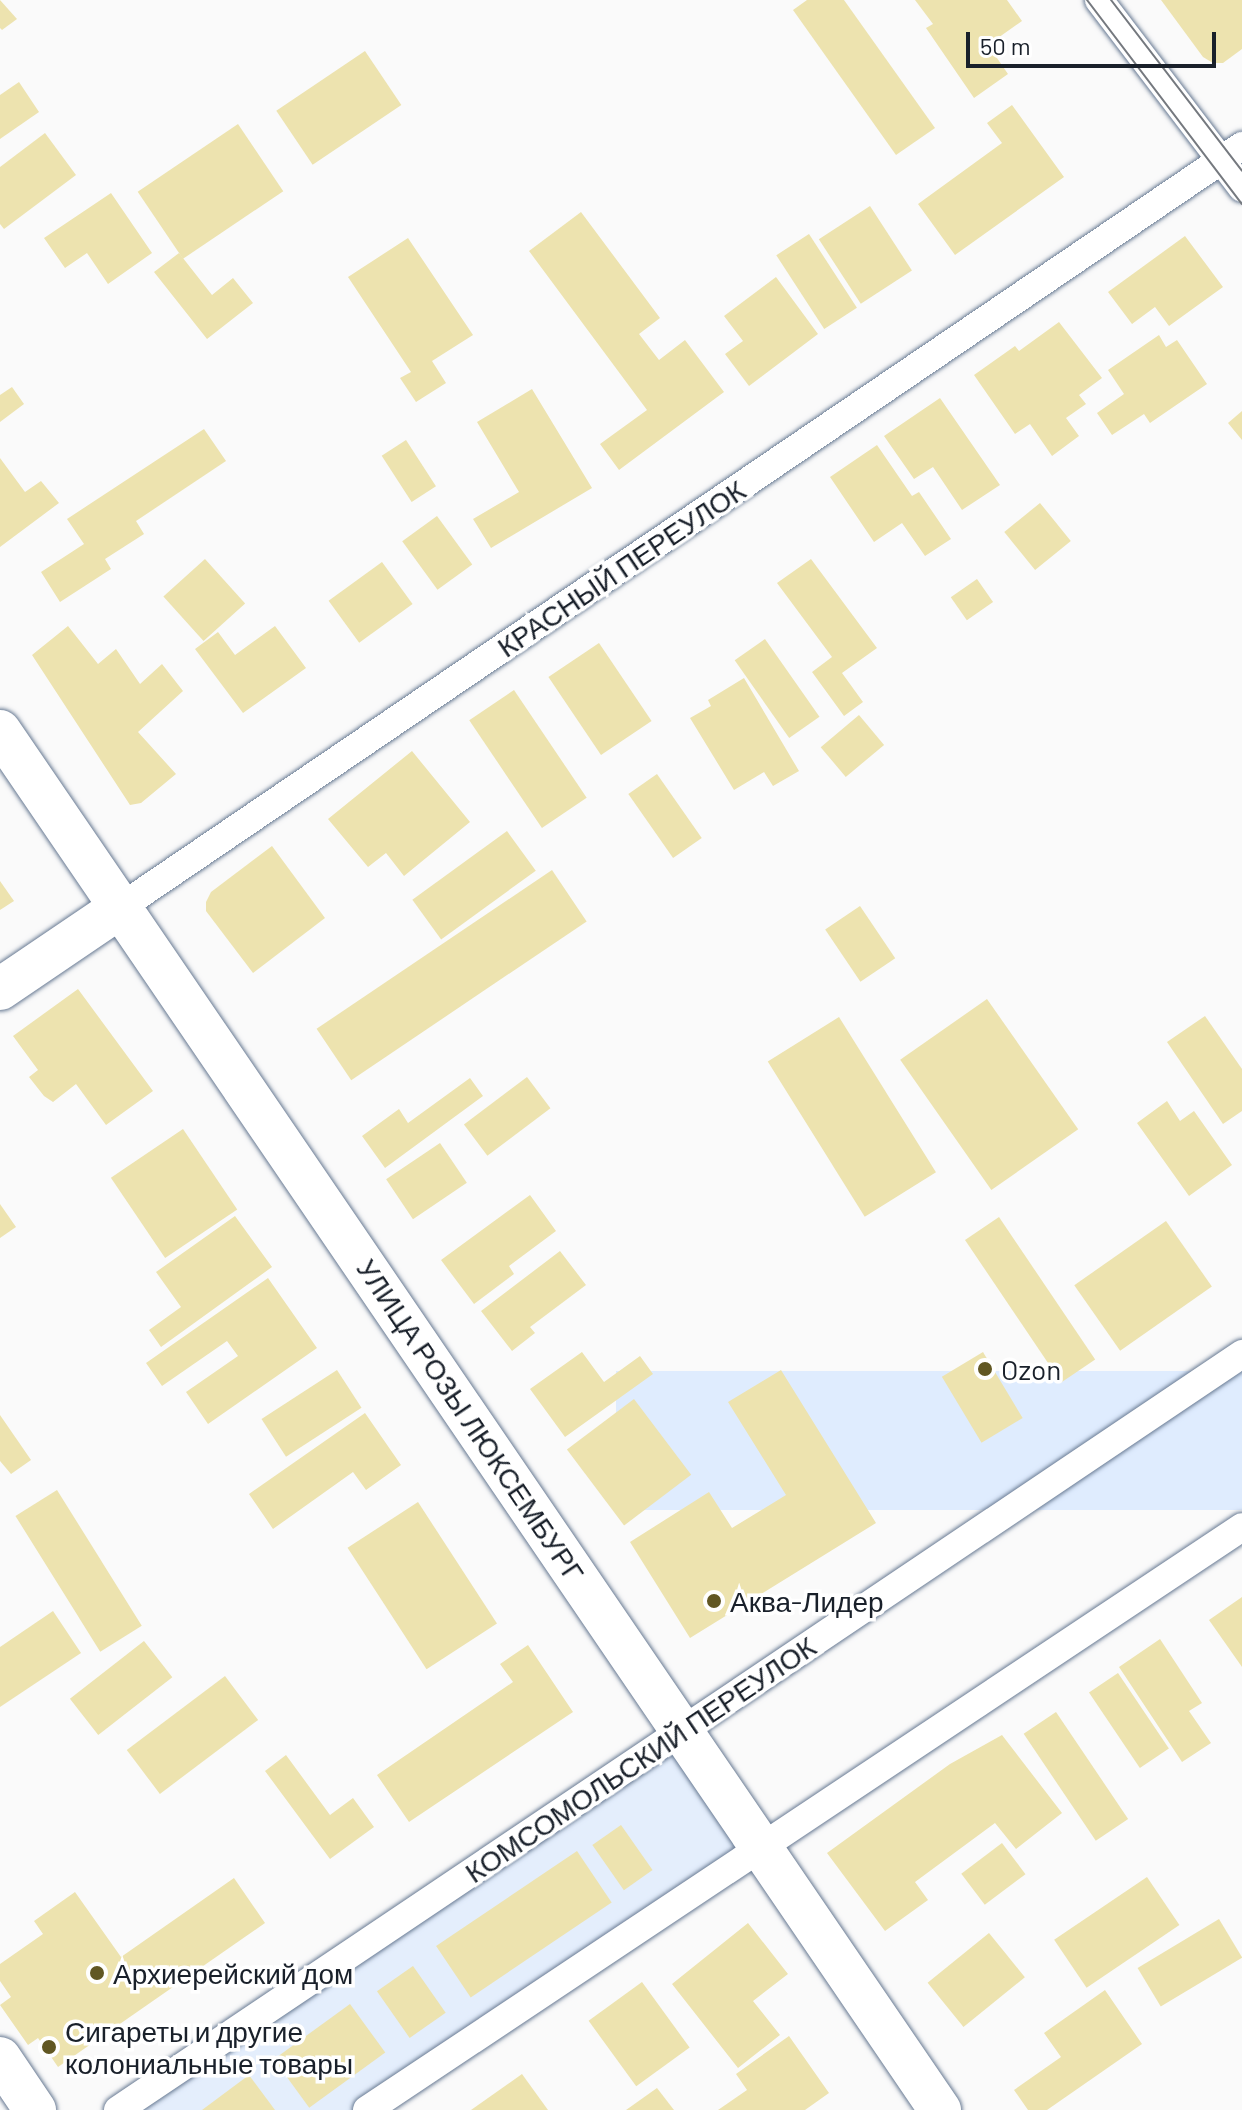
<!DOCTYPE html>
<meta charset="utf-8">
<style>
body{margin:0}
#map{position:relative;width:1242px;height:2110px;overflow:hidden;background:#fafafa;font-family:Barlow,sans-serif}
div>[style]{position:absolute}
.built>*{inset:0;background:#e4eefc}
.green>*{inset:0;background:#dfecfe;transform-origin:0 0}
.building>*{inset:0;background:#ede3af;transform-origin:0 0}
.roads{filter:drop-shadow(0 0 2px #687a93) drop-shadow(0 0 2px #687a93)}
.street>*{height:28px;margin:-14px;padding:0 14px;transform-origin:14px;border-radius:14px;background:#fff}
.secondary>*{height:42px;margin:-21px;padding:0 21px;transform-origin:21px;border-radius:21px;background:#fff}
.tram>*{height:2px;margin:-1px;padding:0 1px;transform-origin:1px;border-radius:1px;background:#75797f}
.dots>*{width:22px;height:22px;translate:-50% -50%;box-sizing:border-box;border:4px solid #fff;border-radius:50%}
span{translate:-50% -50%;white-space:nowrap;text-align:center;line-height:1.15;-webkit-text-stroke:7px #fff;paint-order:stroke}
.street-label{font-size:28px;color:#19202a}
.poi-label{font-size:28px;color:#19202a}
.left{translate:0 -50%;text-align:left}
.scale{position:absolute;left:966px;top:32px;width:250px;height:36px;box-sizing:border-box;border:4px solid #19202a;border-top:0;padding-left:10px;font-size:24px;line-height:28px;white-space:nowrap;color:#19202a;-webkit-text-stroke:6px #fff;paint-order:stroke}
</style>
<div id="map">
<div class="built">
<i style="clip-path:polygon(683px 1730px,762px 1846px,367px 2110px,118px 2110px)"></i>
</div>
<div class="green">
<i style="left:1242px;top:1371px;width:139px;height:626px;rotate:90deg"></i>
</div>
<div class="building">
<i style="clip-path:polygon(0 0,17px 19px,2px 30px,0 28px)"></i>
<i style="clip-path:polygon(807px 0,844px 0,935px 128px,896px 155px,793px 10px)"></i>
<i style="clip-path:polygon(915px 0,1007px 0,1022px 21px,988px 45px,1008px 74px,974px 98px,926px 28px,933px 24px)"></i>
<i style="clip-path:polygon(1161px 0,1242px 0,1242px 49px,1223px 63px,1213px 63px,1203px 57px)"></i>
<i style="left:365px;top:51px;width:65px;height:107px;rotate:56deg"></i>
<i style="clip-path:polygon(19px 82px,39px 112px,0 139px,0 95px)"></i>
<i style="clip-path:polygon(1012px 105px,1064px 177px,955px 255px,918px 204px,1002px 143px,987px 123px)"></i>
<i style="left:238px;top:124px;width:81px;height:121px;rotate:56deg"></i>
<i style="clip-path:polygon(45px 133px,76px 175px,4px 229px,0 224px,0 167px)"></i>
<i style="clip-path:polygon(111px 193px,152px 253px,108px 284px,87px 253px,65px 268px,44px 238px)"></i>
<i style="left:870px;top:206px;width:77px;height:61px;rotate:57deg"></i>
<i style="clip-path:polygon(581px 212px,660px 318px,639px 334px,659px 360px,685px 340px,724px 392px,619px 470px,600px 444px,647px 410px,529px 251px)"></i>
<i style="left:809px;top:234px;width:88px;height:39px;rotate:57deg"></i>
<i style="clip-path:polygon(1185px 236px,1223px 287px,1169px 326px,1155px 307px,1132px 324px,1108px 292px)"></i>
<i style="clip-path:polygon(408px 238px,473px 335px,432px 361px,446px 383px,416px 402px,400px 378px,411px 372px,348px 277px)"></i>
<i style="clip-path:polygon(179px 253px,212px 295px,233px 278px,253px 303px,207px 339px,154px 272px)"></i>
<i style="clip-path:polygon(776px 277px,818px 334px,749px 386px,725px 354px,743px 341px,724px 316px)"></i>
<i style="clip-path:polygon(1059px 322px,1102px 378px,1079px 395px,1086px 404px,1066px 418px,1079px 436px,1052px 456px,1030px 424px,1015px 434px,974px 375px,1015px 346px,1019px 351px)"></i>
<i style="clip-path:polygon(1159px 335px,1166px 347px,1177px 340px,1207px 384px,1150px 423px,1144px 414px,1112px 435px,1097px 413px,1124px 394px,1108px 370px)"></i>
<i style="clip-path:polygon(12px 387px,24px 404px,0 422px,0 395px)"></i>
<i style="clip-path:polygon(532px 389px,592px 488px,491px 548px,473px 519px,519px 492px,477px 422px)"></i>
<i style="clip-path:polygon(940px 398px,1000px 485px,962px 510px,933px 467px,914px 479px,884px 436px)"></i>
<i style="clip-path:polygon(1242px 411px,1242px 440px,1228px 423px)"></i>
<i style="clip-path:polygon(204px 429px,226px 461px,136px 521px,144px 534px,105px 559px,111px 569px,60px 602px,41px 572px,84px 544px,67px 519px)"></i>
<i style="left:406px;top:440px;width:55px;height:29px;rotate:57deg"></i>
<i style="clip-path:polygon(877px 445px,912px 496px,919px 492px,951px 539px,925px 556px,902px 523px,874px 542px,830px 477px)"></i>
<i style="clip-path:polygon(0 458px,25px 492px,41px 481px,59px 503px,0 547px)"></i>
<i style="left:1040px;top:503px;width:49px;height:46px;rotate:51deg"></i>
<i style="left:437px;top:516px;width:60px;height:43px;rotate:54deg"></i>
<i style="left:205px;top:559px;width:60px;height:56px;rotate:48deg"></i>
<i style="clip-path:polygon(811px 559px,877px 648px,842px 673px,863px 702px,844px 716px,812px 672px,832px 657px,777px 583px)"></i>
<i style="left:382px;top:562px;width:52px;height:66px;rotate:54deg"></i>
<i style="left:977px;top:579px;width:28px;height:32px;rotate:55deg"></i>
<i style="clip-path:polygon(68px 626px,98px 664px,116px 649px,140px 684px,162px 664px,183px 691px,138px 732px,176px 774px,141px 803px,130px 805px,32px 655px)"></i>
<i style="clip-path:polygon(275px 626px,306px 668px,243px 713px,195px 649px,218px 632px,235px 655px)"></i>
<i style="left:765px;top:639px;width:95px;height:37px;rotate:55deg"></i>
<i style="left:599px;top:643px;width:94px;height:61px;rotate:56deg"></i>
<i style="clip-path:polygon(744px 678px,799px 771px,773px 786px,764px 772px,734px 790px,690px 718px,711px 706px,708px 700px)"></i>
<i style="left:514px;top:690px;width:130px;height:54px;rotate:56deg"></i>
<i style="left:859px;top:715px;width:39px;height:50px;rotate:50deg"></i>
<i style="clip-path:polygon(412px 751px,470px 822px,404px 876px,386px 853px,368px 867px,328px 819px)"></i>
<i style="left:657px;top:774px;width:78px;height:35px;rotate:55deg"></i>
<i style="left:507px;top:831px;width:49px;height:117px;rotate:54deg"></i>
<i style="clip-path:polygon(272px 846px,325px 918px,253px 973px,206px 911px,206px 902px,211px 892px)"></i>
<i style="left:552px;top:870px;width:62px;height:284px;rotate:56deg"></i>
<i style="clip-path:polygon(0 881px,14px 901px,0 910px)"></i>
<i style="left:860px;top:906px;width:63px;height:42px;rotate:56deg"></i>
<i style="clip-path:polygon(78px 989px,153px 1091px,106px 1125px,76px 1084px,53px 1102px,44px 1096px,29px 1077px,38px 1070px,13px 1036px)"></i>
<i style="left:987px;top:999px;width:159px;height:106px;rotate:55deg"></i>
<i style="clip-path:polygon(1205px 1016px,1242px 1069px,1242px 1111px,1223px 1124px,1167px 1042px)"></i>
<i style="left:839px;top:1017px;width:183px;height:84px;rotate:58deg"></i>
<i style="left:527px;top:1077px;width:39px;height:79px;rotate:53deg"></i>
<i style="clip-path:polygon(470px 1078px,483px 1096px,385px 1168px,362px 1136px,399px 1109px,408px 1123px)"></i>
<i style="clip-path:polygon(1167px 1101px,1180px 1121px,1194px 1111px,1232px 1165px,1189px 1196px,1137px 1123px)"></i>
<i style="left:183px;top:1129px;width:97px;height:87px;rotate:56deg"></i>
<i style="left:440px;top:1143px;width:48px;height:65px;rotate:56deg"></i>
<i style="clip-path:polygon(530px 1195px,556px 1231px,509px 1266px,514px 1274px,474px 1304px,441px 1260px)"></i>
<i style="clip-path:polygon(0 1204px,16px 1227px,0 1238px)"></i>
<i style="clip-path:polygon(235px 1216px,272px 1267px,161px 1347px,149px 1330px,181px 1307px,156px 1272px)"></i>
<i style="left:999px;top:1217px;width:172px;height:41px;rotate:56deg"></i>
<i style="left:1166px;top:1221px;width:80px;height:112px;rotate:55deg"></i>
<i style="clip-path:polygon(560px 1251px,586px 1285px,530px 1327px,535px 1333px,512px 1351px,481px 1311px)"></i>
<i style="clip-path:polygon(268px 1278px,317px 1348px,208px 1424px,186px 1392px,238px 1356px,227px 1341px,162px 1386px,146px 1363px)"></i>
<i style="clip-path:polygon(582px 1352px,604px 1382px,640px 1356px,653px 1374px,565px 1437px,530px 1389px)"></i>
<i style="left:983px;top:1352px;width:77px;height:48px;rotate:59deg"></i>
<i style="left:337px;top:1370px;width:45px;height:90px;rotate:57deg"></i>
<i style="clip-path:polygon(781px 1370px,876px 1523px,690px 1638px,630px 1542px,709px 1492px,732px 1528px,786px 1495px,728px 1402px)"></i>
<i style="left:634px;top:1399px;width:95px;height:84px;rotate:53deg"></i>
<i style="clip-path:polygon(365px 1413px,401px 1465px,366px 1490px,353px 1472px,273px 1529px,249px 1494px)"></i>
<i style="clip-path:polygon(0 1415px,31px 1460px,11px 1474px,0 1461px)"></i>
<i style="left:57px;top:1490px;width:160px;height:49px;rotate:58deg"></i>
<i style="left:418px;top:1502px;width:145px;height:84px;rotate:57deg"></i>
<i style="clip-path:polygon(1242px 1597px,1242px 1667px,1209px 1620px)"></i>
<i style="clip-path:polygon(53px 1611px,81px 1653px,0 1707px,0 1647px)"></i>
<i style="clip-path:polygon(1160px 1639px,1202px 1703px,1189px 1711px,1211px 1743px,1182px 1762px,1119px 1667px)"></i>
<i style="left:144px;top:1641px;width:46px;height:94px;rotate:52deg"></i>
<i style="clip-path:polygon(528px 1645px,573px 1712px,409px 1822px,377px 1775px,513px 1682px,500px 1664px)"></i>
<i style="left:1118px;top:1673px;width:91px;height:35px;rotate:56deg"></i>
<i style="left:225px;top:1676px;width:55px;height:123px;rotate:53deg"></i>
<i style="left:1056px;top:1712px;width:129px;height:39px;rotate:56deg"></i>
<i style="clip-path:polygon(1002px 1735px,1062px 1813px,1016px 1849px,995px 1823px,915px 1882px,928px 1900px,885px 1931px,827px 1853px,950px 1764px)"></i>
<i style="clip-path:polygon(286px 1755px,330px 1815px,353px 1798px,374px 1827px,330px 1859px,265px 1771px)"></i>
<i style="left:621px;top:1825px;width:55px;height:35px;rotate:55deg"></i>
<i style="left:1002px;top:1843px;width:39px;height:51px;rotate:53deg"></i>
<i style="left:577px;top:1851px;width:62px;height:170px;rotate:56deg"></i>
<i style="left:1147px;top:1877px;width:58px;height:112px;rotate:56deg"></i>
<i style="clip-path:polygon(234px 1878px,265px 1923px,58px 2067px,38px 2038px,28px 2045px,0 2005px,11px 1997px,0 1981px,0 1964px,43px 1934px,34px 1921px,75px 1892px,121px 1957px)"></i>
<i style="left:1219px;top:1919px;width:45px;height:95px;rotate:59deg"></i>
<i style="clip-path:polygon(748px 1923px,788px 1974px,753px 2001px,780px 2035px,738px 2068px,672px 1984px)"></i>
<i style="left:989px;top:1933px;width:57px;height:79px;rotate:51deg"></i>
<i style="left:413px;top:1966px;width:57px;height:44px;rotate:55deg"></i>
<i style="left:642px;top:1982px;width:81px;height:66px;rotate:54deg"></i>
<i style="clip-path:polygon(1105px 1990px,1142px 2044px,1047px 2110px,1028px 2110px,1014px 2090px,1061px 2057px,1044px 2033px)"></i>
<i style="left:350px;top:2004px;width:60px;height:94px;rotate:54deg"></i>
<i style="clip-path:polygon(789px 2036px,829px 2093px,805px 2110px,718px 2110px,747px 2090px,736px 2074px)"></i>
<i style="clip-path:polygon(522px 2074px,548px 2110px,471px 2110px)"></i>
<i style="clip-path:polygon(249px 2075px,275px 2110px,202px 2110px)"></i>
<i style="clip-path:polygon(657px 2088px,674px 2110px,626px 2110px)"></i>
</div>
<div class="roads">
<div class="street">
<i style="left:1099px;top:0;width:236px;rotate:52.7deg"></i>
<i style="left:121px;top:907px;width:1355px;rotate:-34.17deg"></i>
<i style="left:118px;top:2110px;width:1355px;rotate:-33.92deg"></i>
<i style="left:367px;top:2110px;width:1051px;rotate:-33.67deg"></i>
</div>
<div class="secondary">
<i style="left:0;top:731px;width:1669px;rotate:55.72deg"></i>
<i style="left:0;top:989px;width:146px;rotate:-34.1deg"></i>
<i style="left:0;top:2058px;width:63px;rotate:56.1deg"></i>
</div>
</div>
<div class="tram">
<i style="left:1087px;top:0;width:256px;rotate:52.8deg"></i>
<i style="left:1111px;top:0;width:215px;rotate:52.5deg"></i>
</div>
<div class="dots">
<i style="left:985px;top:1369px;background:#615723"></i>
<i style="left:714px;top:1601px;background:#615723"></i>
<i style="left:97px;top:1973px;background:#615723"></i>
<i style="left:49px;top:2047px;background:#615723"></i>
</div>
<div class="street-label">
<span style="left:621px;top:568px;rotate:-34deg">КРАСНЫЙ ПЕРЕУЛОК</span>
<span style="left:471px;top:1420px;rotate:56deg">УЛИЦА РОЗЫ ЛЮКСЕМБУРГ</span>
<span style="left:640px;top:1759px;rotate:-34deg">КОМСОМОЛЬСКИЙ ПЕРЕУЛОК</span>
</div>
<div class="poi-label">
<span class="left" style="left:1001px;top:1369px">Ozon</span>
<span class="left" style="left:730px;top:1601px">Аква-Лидер</span>
<span class="left" style="left:113px;top:1973px">Архиерейский дом</span>
<span class="left" style="left:65px;top:2047px">Сигареты и другие<br>колониальные товары</span>
</div>
<div class="scale">50 m</div>
</div>
